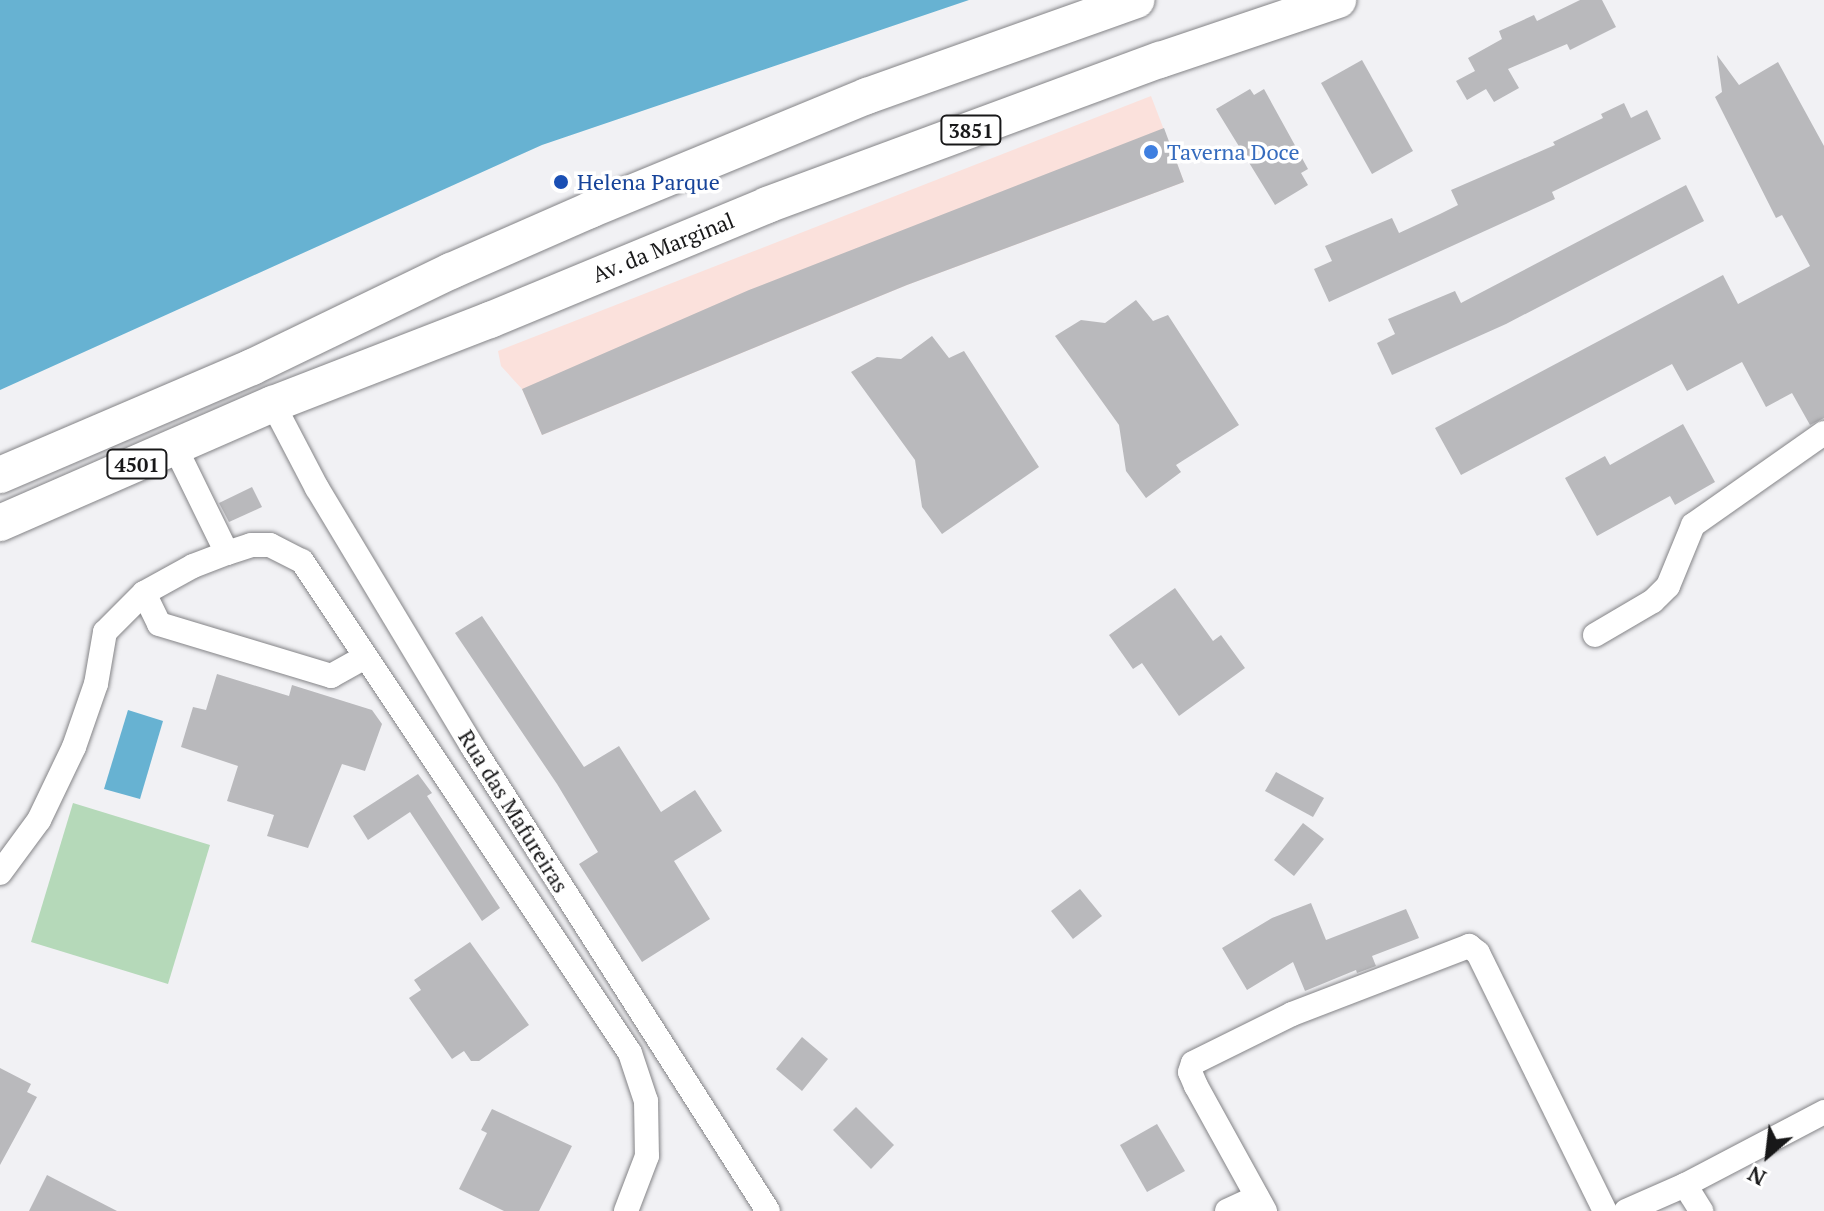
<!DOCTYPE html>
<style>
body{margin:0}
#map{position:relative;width:1824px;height:1211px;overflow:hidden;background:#f1f1f4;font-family:"PT Serif",serif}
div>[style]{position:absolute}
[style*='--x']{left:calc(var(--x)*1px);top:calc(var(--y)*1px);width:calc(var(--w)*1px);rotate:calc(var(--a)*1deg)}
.commercial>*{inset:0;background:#fbe1dc}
.green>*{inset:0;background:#b5d9b9}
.water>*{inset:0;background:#67b2d2}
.building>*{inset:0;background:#b9b9bc}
.roads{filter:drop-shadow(0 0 2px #848487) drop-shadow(0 0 2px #848487)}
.minor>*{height:24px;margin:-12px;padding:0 12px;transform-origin:12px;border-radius:12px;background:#fff}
.primary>*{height:36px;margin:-18px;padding:0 18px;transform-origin:18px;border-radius:18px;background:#fff}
.dots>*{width:22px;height:22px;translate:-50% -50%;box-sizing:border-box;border:4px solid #fff;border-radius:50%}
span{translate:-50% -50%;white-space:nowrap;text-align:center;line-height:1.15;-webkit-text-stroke:7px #fff;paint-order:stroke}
.shield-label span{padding:2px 6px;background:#fff;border:2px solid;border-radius:6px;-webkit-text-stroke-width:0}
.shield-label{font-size:20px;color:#181819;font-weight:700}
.shop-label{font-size:22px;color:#366cbe}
.left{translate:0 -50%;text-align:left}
.transit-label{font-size:22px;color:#164399}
.street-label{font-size:22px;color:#181819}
.north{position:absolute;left:1728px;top:1115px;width:80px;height:80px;-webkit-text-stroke:6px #fff;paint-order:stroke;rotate:208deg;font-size:22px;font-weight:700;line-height:32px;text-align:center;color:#181819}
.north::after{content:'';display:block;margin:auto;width:28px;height:36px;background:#181819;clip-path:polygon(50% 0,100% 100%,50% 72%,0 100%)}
</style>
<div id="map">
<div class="commercial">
<i style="clip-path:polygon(1151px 96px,1184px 182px,907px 285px,542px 435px,522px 389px,501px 366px,498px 351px)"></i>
</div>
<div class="green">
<i style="clip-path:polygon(73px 803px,210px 845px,168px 984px,31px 942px)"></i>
</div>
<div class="water">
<i style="clip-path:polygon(0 0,969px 0,542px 145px,0 390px)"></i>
<i style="clip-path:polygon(128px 710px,163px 721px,140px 799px,104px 789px)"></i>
</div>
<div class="building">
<i style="clip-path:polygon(1580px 0,1602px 0,1616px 27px,1570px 50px,1567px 44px,1508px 69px,1519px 88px,1494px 102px,1486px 89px,1467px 100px,1456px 81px,1475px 71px,1468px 58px,1502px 39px,1499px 31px,1534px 15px,1537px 21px)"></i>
<i style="clip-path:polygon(1717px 55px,1739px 85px,1778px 62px,1824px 146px,1824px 418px,1810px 425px,1792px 393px,1766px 407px,1742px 362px,1687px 391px,1672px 364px,1461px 475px,1435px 428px,1723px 275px,1738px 304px,1810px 266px,1782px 215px,1776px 218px,1715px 97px,1722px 92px)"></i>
<i style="clip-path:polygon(1362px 60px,1413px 151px,1372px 174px,1321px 83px)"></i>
<i style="clip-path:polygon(1250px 89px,1254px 95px,1264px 89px,1308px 169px,1301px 173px,1308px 185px,1275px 205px,1216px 109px)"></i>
<i style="clip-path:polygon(1624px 103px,1631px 118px,1647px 110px,1661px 139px,1552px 192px,1555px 199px,1329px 302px,1314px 269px,1332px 261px,1325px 246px,1392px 218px,1399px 233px,1440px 214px,1458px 205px,1451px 190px,1555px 145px,1553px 142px,1603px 118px,1601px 114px)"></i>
<i style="clip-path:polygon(1164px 128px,1184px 182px,907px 285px,542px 435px,522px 389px,749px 290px)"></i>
<i style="clip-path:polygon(1686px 185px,1704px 221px,1506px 324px,1392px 375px,1377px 343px,1395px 334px,1388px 319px,1455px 291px,1461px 303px)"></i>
<i style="clip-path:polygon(1136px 300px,1153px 321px,1168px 315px,1239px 425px,1176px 465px,1181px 472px,1146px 498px,1126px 471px,1119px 425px,1055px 336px,1081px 320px,1105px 323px)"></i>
<i style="clip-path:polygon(932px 336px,949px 358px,964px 351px,1039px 467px,942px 534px,922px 507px,915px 460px,851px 372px,877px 357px,901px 359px)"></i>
<i style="clip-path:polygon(1683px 424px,1715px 482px,1675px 505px,1670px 496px,1597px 536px,1565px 478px,1605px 456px,1610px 465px)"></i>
<i style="clip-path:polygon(252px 487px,262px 507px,229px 522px,219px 503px)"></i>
<i style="clip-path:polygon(1175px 588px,1213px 641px,1221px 635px,1245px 668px,1179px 716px,1142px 663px,1133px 669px,1109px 635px)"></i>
<i style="clip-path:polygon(482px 616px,584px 767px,619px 746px,661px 812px,695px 790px,722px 831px,674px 861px,710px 919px,642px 962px,579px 864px,598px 852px,557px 784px,455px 633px)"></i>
<i style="clip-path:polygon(217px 674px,289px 696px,292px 685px,372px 710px,382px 724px,365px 771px,342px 764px,308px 848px,267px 836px,274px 815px,227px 801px,238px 766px,181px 747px,193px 707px,206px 710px)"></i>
<i style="clip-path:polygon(1276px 772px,1324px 798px,1313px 817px,1265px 791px)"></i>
<i style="clip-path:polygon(418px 774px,432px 793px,427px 796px,500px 908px,482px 921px,410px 812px,368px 840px,353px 816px)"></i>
<i style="clip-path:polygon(1303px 823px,1324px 839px,1294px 876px,1274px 860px)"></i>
<i style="clip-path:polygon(1080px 889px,1102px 916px,1073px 939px,1051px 911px)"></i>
<i style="clip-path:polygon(1311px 903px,1326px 940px,1406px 909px,1419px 938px,1372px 956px,1376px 966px,1357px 973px,1356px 970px,1305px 991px,1293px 962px,1247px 990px,1222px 948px,1272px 918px)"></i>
<i style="clip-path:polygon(470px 942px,529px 1025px,479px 1061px,471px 1061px,464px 1051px,452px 1059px,409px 998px,421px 990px,414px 980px)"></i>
<i style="clip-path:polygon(802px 1037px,828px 1059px,802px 1091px,776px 1069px)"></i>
<i style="clip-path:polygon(0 1068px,31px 1084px,27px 1092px,37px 1097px,0 1165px)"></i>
<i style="clip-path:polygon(856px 1107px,894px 1145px,871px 1169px,833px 1130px)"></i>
<i style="clip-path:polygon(492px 1109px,572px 1146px,539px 1211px,504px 1211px,459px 1189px,487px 1133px,481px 1130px)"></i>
<i style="clip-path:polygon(1157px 1124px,1185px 1171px,1147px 1192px,1120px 1145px)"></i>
<i style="clip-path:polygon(47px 1175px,117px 1211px,29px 1211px)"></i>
</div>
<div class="roads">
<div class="minor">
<i style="--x:273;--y:404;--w:95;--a:62.4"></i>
<i style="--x:317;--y:488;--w:301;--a:59"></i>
<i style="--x:472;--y:746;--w:551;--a:57.52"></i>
<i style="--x:175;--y:447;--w:118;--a:63.9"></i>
<i style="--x:144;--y:593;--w:34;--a:64"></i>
<i style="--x:159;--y:624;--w:180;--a:16.8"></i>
<i style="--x:331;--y:676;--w:39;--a:-29"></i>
<i style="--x:1595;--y:635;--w:67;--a:-30.4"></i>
<i style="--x:1653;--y:601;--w:21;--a:-45"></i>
<i style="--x:1668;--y:586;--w:66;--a:-67.7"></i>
<i style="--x:1693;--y:525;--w:160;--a:-35.1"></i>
<i style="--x:0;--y:873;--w:66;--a:-53.7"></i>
<i style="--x:39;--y:820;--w:81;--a:-64.4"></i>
<i style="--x:74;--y:747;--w:67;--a:-70.8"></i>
<i style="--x:96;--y:684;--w:53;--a:-80.2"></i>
<i style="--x:105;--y:632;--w:55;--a:-45"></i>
<i style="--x:144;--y:593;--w:56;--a:-28.9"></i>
<i style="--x:193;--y:566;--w:36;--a:-21"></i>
<i style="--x:227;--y:553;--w:25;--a:-18"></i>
<i style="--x:251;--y:545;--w:19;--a:0"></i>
<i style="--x:270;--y:545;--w:36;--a:27"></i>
<i style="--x:302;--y:561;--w:591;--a:56.31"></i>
<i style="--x:630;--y:1053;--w:51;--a:71.6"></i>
<i style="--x:646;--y:1101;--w:55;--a:89"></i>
<i style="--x:647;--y:1156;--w:59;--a:110.9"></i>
<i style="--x:1685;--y:1185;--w:31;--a:58"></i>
<i style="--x:1227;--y:1211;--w:33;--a:-25"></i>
<i style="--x:1265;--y:1211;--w:143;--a:-118.9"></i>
<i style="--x:1196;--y:1086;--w:15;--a:-113"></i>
<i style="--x:1190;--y:1072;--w:9;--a:-72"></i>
<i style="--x:1193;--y:1063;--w:110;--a:-26.3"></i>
<i style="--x:1292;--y:1014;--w:190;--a:-21"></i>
<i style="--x:1469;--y:946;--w:11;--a:38"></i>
<i style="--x:1478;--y:953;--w:288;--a:63.8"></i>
<i style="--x:1626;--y:1211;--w:64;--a:-23.8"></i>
<i style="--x:1685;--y:1185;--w:157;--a:-27.7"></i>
</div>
<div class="primary">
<i style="--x:0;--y:475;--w:274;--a:-23.2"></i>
<i style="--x:252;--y:367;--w:221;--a:-25.8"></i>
<i style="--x:451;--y:271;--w:152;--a:-23.7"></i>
<i style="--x:590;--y:210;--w:300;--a:-22.4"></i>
<i style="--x:867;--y:96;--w:286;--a:-19.6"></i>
<i style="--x:0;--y:523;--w:298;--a:-23.6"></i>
<i style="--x:273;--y:404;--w:233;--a:-21.2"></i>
<i style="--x:490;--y:320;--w:300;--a:-22.5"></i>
<i style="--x:767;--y:205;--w:419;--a:-20.3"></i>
<i style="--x:1160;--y:60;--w:188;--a:-18.6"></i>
</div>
</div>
<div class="dots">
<i style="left:1151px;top:152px;background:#3f7fe0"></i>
<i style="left:561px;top:182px;background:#1a4fb4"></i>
</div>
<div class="shield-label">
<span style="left:971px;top:130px">3851</span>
<span style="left:137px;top:464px">4501</span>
</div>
<div class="shop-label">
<span class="left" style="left:1167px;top:152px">Taverna Doce</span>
</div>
<div class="transit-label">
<span class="left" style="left:577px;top:182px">Helena Parque</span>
</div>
<div class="street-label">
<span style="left:663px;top:247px;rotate:-22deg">Av. da Marginal</span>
<span style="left:514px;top:811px;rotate:58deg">Rua das Mafureiras</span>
</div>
<div class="north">N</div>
</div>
